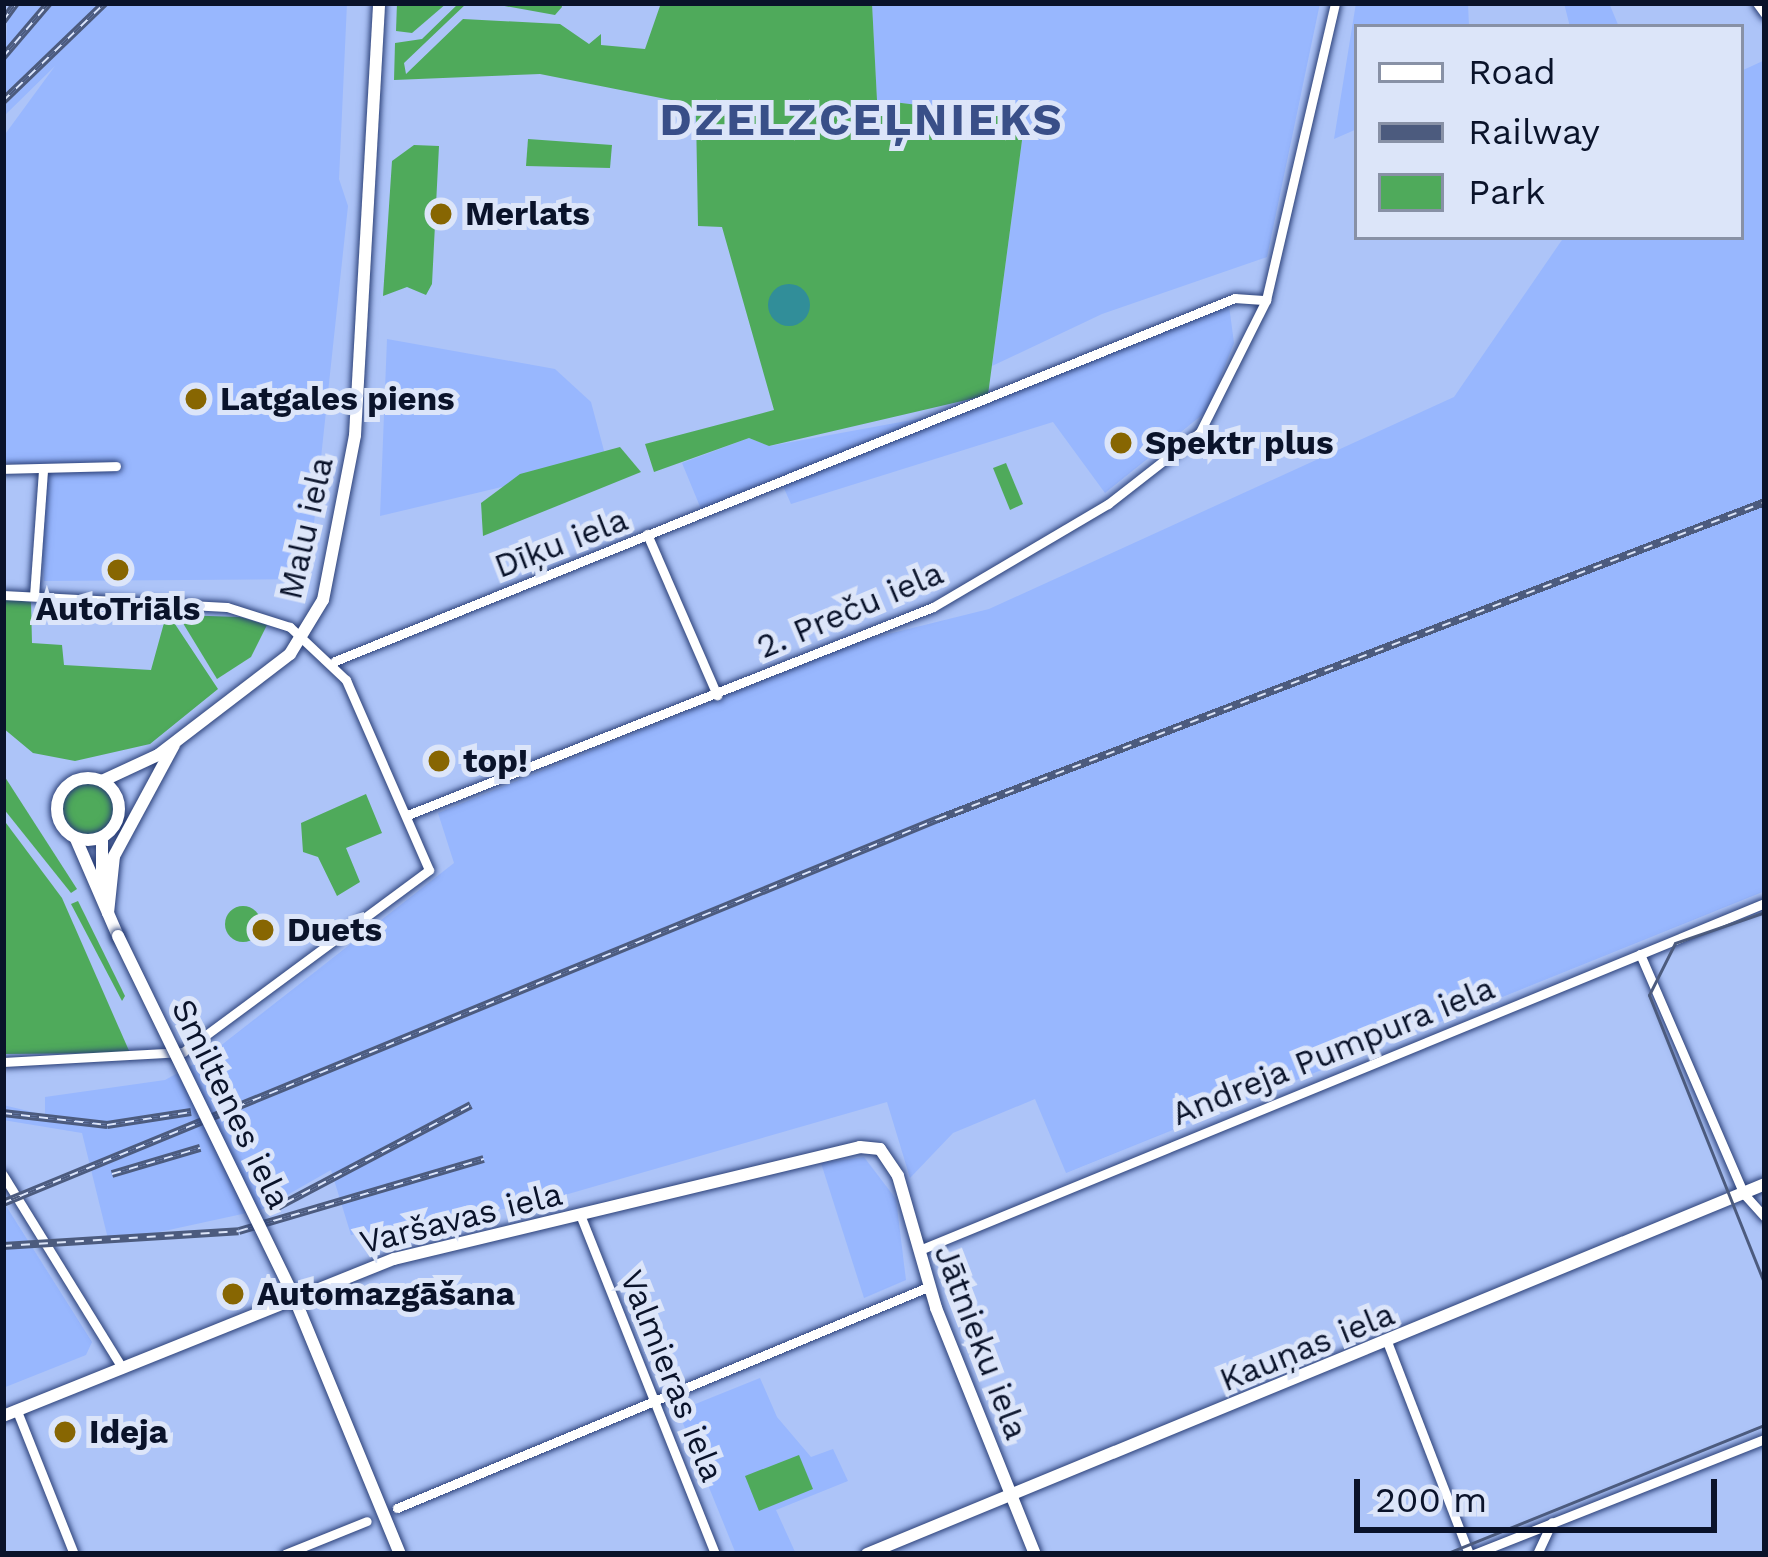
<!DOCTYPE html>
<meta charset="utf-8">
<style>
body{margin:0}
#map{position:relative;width:1768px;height:1557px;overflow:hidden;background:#adc4f8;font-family:"Work Sans",sans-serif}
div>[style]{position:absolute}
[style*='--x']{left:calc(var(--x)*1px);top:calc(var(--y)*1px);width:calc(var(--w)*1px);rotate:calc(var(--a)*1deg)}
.built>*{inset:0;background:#98b7fe}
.green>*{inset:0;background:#4faa5b}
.round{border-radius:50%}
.water>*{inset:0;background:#318e99}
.roads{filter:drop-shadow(0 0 3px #2a3f77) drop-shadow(0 0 3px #2a3f77)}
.minor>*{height:9px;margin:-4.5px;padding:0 4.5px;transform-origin:4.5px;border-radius:4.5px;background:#fff}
.tertiary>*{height:12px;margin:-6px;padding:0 6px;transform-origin:6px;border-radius:6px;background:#fff}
.tertiary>.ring{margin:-6px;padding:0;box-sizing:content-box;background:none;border:12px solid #fff;border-radius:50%}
.tram>*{height:3px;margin:-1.5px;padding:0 1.5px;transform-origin:1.5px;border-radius:1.5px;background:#4c5b7e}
.rail>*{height:8px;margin-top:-4px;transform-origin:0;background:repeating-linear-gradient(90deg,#dce5f9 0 9px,#4c5b7e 0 18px);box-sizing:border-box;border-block:3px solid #4c5b7e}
.bridges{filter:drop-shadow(0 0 3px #2a3f77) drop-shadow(0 0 3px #2a3f77)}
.tertiary-bridge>*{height:12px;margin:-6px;padding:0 6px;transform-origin:6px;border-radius:6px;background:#fff}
.dots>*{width:33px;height:33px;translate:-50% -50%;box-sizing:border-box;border:6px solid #dce5f9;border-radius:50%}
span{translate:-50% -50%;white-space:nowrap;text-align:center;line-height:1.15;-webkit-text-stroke:10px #dce5f9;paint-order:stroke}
.poi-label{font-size:33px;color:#0a132a;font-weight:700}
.left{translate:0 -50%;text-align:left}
.street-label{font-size:33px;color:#0a132a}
.district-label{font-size:45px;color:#394f88;font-weight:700;letter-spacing:3px}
.frame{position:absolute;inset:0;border:6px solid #0a132a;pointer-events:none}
.legend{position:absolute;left:1354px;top:24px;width:390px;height:216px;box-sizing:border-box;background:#dce5f9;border:3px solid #8891a6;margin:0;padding:15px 21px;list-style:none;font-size:36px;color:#0a132a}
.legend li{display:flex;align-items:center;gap:24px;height:60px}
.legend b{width:60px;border:3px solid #8891a6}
.scale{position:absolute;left:1354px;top:1479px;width:363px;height:54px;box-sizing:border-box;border:6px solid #0a132a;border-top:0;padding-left:15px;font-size:36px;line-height:42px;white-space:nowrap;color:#0a132a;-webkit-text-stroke:9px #dce5f9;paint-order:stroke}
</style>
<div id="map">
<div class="built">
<i style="clip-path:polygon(8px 3px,347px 3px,339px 179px,348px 206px,308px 579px,44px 581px,38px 466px,3px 462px,3px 137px,55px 66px,3px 117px)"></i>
<i style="clip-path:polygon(872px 3px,1320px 3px,1267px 257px,1102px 314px,992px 366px,1025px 118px,877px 100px)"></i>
<i style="clip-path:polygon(1356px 3px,1468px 3px,1469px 27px,1357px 27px,1357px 129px,1334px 139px)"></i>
<i style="clip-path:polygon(1564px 3px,1609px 3px,1619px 27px,1570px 27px)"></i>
<i style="clip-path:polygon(1765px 60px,1765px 891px,1066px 1173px,1035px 1099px,953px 1133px,910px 1178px,887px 1102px,537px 1203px,351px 1235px,331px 1170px,261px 1210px,109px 1243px,82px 1133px,3px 1120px,3px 1105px,45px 1115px,45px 1097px,165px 1080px,205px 1058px,454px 863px,438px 813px,860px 641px,989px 609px,1454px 397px,1564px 237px,1741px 237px,1741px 71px)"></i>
<i style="clip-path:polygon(1228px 298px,1234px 343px,1207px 411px,1105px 493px,1053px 422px,791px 504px,779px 477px,701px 509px,682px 463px,749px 438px,770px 446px,939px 415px)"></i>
<i style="clip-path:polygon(387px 339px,555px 369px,591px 402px,607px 462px,380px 516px)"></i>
<i style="clip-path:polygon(864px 1157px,896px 1199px,906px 1280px,864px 1298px,821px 1163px)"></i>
<i style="clip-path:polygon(3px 1201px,92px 1342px,86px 1355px,3px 1388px)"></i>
<i style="clip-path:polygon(760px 1378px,777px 1417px,811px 1457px,833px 1449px,848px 1481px,776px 1510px,796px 1554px,736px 1554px,678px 1411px)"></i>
</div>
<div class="green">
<i style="clip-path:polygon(397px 3px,447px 3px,412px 33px,396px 31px)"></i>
<i style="clip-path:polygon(459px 3px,467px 3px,404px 63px,406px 74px,463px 19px,560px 24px,589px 44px,601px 34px,601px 45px,645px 49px,661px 3px,872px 3px,877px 100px,1025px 118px,988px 395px,769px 446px,749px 438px,654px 472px,645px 444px,774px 410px,722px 227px,698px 226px,696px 115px,681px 102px,540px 74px,394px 80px,395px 43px,422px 39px)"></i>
<i style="clip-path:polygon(488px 3px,561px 3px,562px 7px,555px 15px)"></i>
<i style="clip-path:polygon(528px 139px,612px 145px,610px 168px,526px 166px)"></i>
<i style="clip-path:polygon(414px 145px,439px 146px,432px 284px,426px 295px,407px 287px,383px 296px,392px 161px)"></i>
<i style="clip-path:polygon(620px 447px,641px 472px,483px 536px,481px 503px,520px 474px)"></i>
<i style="clip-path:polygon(1006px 463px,1023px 504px,1010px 510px,993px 468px)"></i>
<i style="clip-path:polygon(3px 599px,31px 602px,32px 643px,62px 645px,64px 665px,151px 670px,167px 612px,218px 689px,150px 744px,75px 761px,33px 753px,3px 728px)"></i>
<i style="clip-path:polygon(178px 615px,240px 617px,267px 625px,251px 657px,217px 679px)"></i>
<i style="clip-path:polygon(3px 774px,77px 889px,71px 893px,3px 808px)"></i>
<i class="round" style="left:62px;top:783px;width:52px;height:52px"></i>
<i style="clip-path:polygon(366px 794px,382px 833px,346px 848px,360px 882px,337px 896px,318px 857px,303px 852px,301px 823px)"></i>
<i style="clip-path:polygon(3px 819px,62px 898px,130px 1053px,3px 1054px)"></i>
<i style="clip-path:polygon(78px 901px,125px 996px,122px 1001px,71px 904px)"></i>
<i class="round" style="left:225px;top:906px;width:36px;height:36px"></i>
<i style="clip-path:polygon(799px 1455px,813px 1489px,759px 1511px,745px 1476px)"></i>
</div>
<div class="water">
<i class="round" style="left:768px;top:284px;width:42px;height:42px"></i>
</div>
<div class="roads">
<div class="minor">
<i style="--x:1757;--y:3;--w:14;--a:54"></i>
<i style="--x:3;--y:469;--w:113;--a:-1.5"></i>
<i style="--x:647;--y:534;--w:176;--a:66.5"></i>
<i style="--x:3;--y:595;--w:224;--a:3.1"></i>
<i style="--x:227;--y:607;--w:66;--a:17.6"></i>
<i style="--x:290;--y:627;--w:77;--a:43.4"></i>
<i style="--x:346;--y:680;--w:207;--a:66.4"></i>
<i style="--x:429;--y:870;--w:306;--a:143.5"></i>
<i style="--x:183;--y:1052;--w:180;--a:176.8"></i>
<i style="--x:34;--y:596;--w:126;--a:-85.9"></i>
<i style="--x:335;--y:661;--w:970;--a:-21.97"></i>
<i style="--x:1235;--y:298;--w:31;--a:4"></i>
<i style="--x:410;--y:814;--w:562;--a:-21.59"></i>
<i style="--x:933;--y:607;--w:203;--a:-30.5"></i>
<i style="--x:1108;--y:504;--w:117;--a:-38"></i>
<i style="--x:1200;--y:432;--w:148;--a:-63.4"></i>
<i style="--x:1266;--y:300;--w:305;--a:-76.9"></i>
<i style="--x:1640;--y:954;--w:262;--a:66.6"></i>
<i style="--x:1744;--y:1194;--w:31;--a:48"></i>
<i style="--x:3;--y:1175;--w:227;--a:58.3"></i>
<i style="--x:581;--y:1217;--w:363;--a:68.3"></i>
<i style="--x:922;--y:1249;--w:911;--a:-22.32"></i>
<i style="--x:1388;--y:1344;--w:225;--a:68.9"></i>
<i style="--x:17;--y:1411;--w:154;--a:68.3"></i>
<i style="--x:397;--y:1508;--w:575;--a:-22.6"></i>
<i style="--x:285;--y:1554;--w:88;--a:-21.9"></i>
<i style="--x:1474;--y:1554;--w:313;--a:-21.6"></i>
<i style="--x:1537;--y:1554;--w:35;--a:-65"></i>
</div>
<div class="tertiary">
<i class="ring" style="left:57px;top:778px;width:50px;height:50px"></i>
<i style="--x:102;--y:781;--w:62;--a:-24.9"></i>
<i style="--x:158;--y:755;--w:166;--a:-37.4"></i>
<i style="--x:290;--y:654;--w:63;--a:-58.6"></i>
<i style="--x:323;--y:600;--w:168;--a:-79"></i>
<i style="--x:355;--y:435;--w:433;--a:-86.8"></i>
<i style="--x:102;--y:838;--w:57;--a:90"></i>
<i style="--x:76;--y:839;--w:106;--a:66.6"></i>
<i style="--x:108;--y:913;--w:57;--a:-84"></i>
<i style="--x:114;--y:856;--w:126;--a:-61.6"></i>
<i style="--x:294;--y:1297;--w:278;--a:67.6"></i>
<i style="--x:3;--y:1416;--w:421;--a:-21.9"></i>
<i style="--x:394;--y:1259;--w:479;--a:-13.5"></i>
<i style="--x:860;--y:1147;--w:20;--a:6"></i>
<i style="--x:880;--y:1149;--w:32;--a:56"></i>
<i style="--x:898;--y:1176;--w:137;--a:73.9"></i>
<i style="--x:936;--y:1308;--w:265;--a:68.1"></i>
<i style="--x:867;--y:1554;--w:971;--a:-22.39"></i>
</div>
</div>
<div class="tram">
<i style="--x:1765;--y:912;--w:95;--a:161"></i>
<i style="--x:1675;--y:943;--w:58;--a:116.6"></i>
<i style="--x:1649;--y:995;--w:312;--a:68.2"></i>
<i style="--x:1445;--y:1554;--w:345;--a:-22"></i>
</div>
<div class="rail">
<i style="--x:3;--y:21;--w:22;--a:-54"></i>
<i style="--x:3;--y:57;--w:71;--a:-49.6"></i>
<i style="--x:3;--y:101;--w:141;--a:-43.9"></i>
<i style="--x:3;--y:1113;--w:105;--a:6.6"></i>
<i style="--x:107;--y:1125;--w:85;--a:-8.8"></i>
<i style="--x:112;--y:1174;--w:92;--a:-16.5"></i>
<i style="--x:3;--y:1203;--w:1011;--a:-22.33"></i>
<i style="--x:938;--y:819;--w:886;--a:-20.97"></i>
<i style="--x:270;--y:1211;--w:227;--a:-27.8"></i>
<i style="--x:3;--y:1246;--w:236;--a:-3.6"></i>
<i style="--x:239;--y:1231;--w:255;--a:-16.4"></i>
</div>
<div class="bridges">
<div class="tertiary-bridge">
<i style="--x:118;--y:936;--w:402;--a:64"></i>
</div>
</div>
<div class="dots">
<i style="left:441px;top:214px;background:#876602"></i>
<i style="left:196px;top:399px;background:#876602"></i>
<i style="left:1121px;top:443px;background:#876602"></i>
<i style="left:118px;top:570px;background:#876602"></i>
<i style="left:439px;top:761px;background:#876602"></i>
<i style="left:263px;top:930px;background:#876602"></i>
<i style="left:233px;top:1294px;background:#876602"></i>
<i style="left:65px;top:1432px;background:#876602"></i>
</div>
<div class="poi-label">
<span class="left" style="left:465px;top:214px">Merlats</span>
<span class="left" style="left:220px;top:399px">Latgales piens</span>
<span class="left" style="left:1145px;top:443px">Spektr plus</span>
<span style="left:118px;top:609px">AutoTriāls</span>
<span class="left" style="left:463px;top:761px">top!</span>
<span class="left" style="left:287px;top:930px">Duets</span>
<span class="left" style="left:257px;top:1294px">Automazgāšana</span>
<span class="left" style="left:89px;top:1432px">Ideja</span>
</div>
<div class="street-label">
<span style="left:306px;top:528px;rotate:-77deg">Malu iela</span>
<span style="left:561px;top:543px;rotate:-21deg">Dīķu iela</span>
<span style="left:850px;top:610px;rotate:-23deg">2. Preču iela</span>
<span style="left:1333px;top:1051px;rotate:-22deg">Andreja Pumpura iela</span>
<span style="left:231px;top:1104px;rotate:64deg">Smiltenes iela</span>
<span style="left:461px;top:1218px;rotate:-14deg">Varšavas iela</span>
<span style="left:981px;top:1342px;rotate:69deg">Jātnieku iela</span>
<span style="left:1307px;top:1347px;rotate:-22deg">Kauņas iela</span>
<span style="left:672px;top:1376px;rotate:68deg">Valmieras iela</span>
</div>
<div class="district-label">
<span style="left:862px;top:120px">DZELZCEĻNIEKS</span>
</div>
<div class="frame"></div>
<ul class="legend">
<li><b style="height:15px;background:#fff"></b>Road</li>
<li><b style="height:15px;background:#4c5b7e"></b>Railway</li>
<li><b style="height:33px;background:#4faa5b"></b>Park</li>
</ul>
<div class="scale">200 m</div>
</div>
